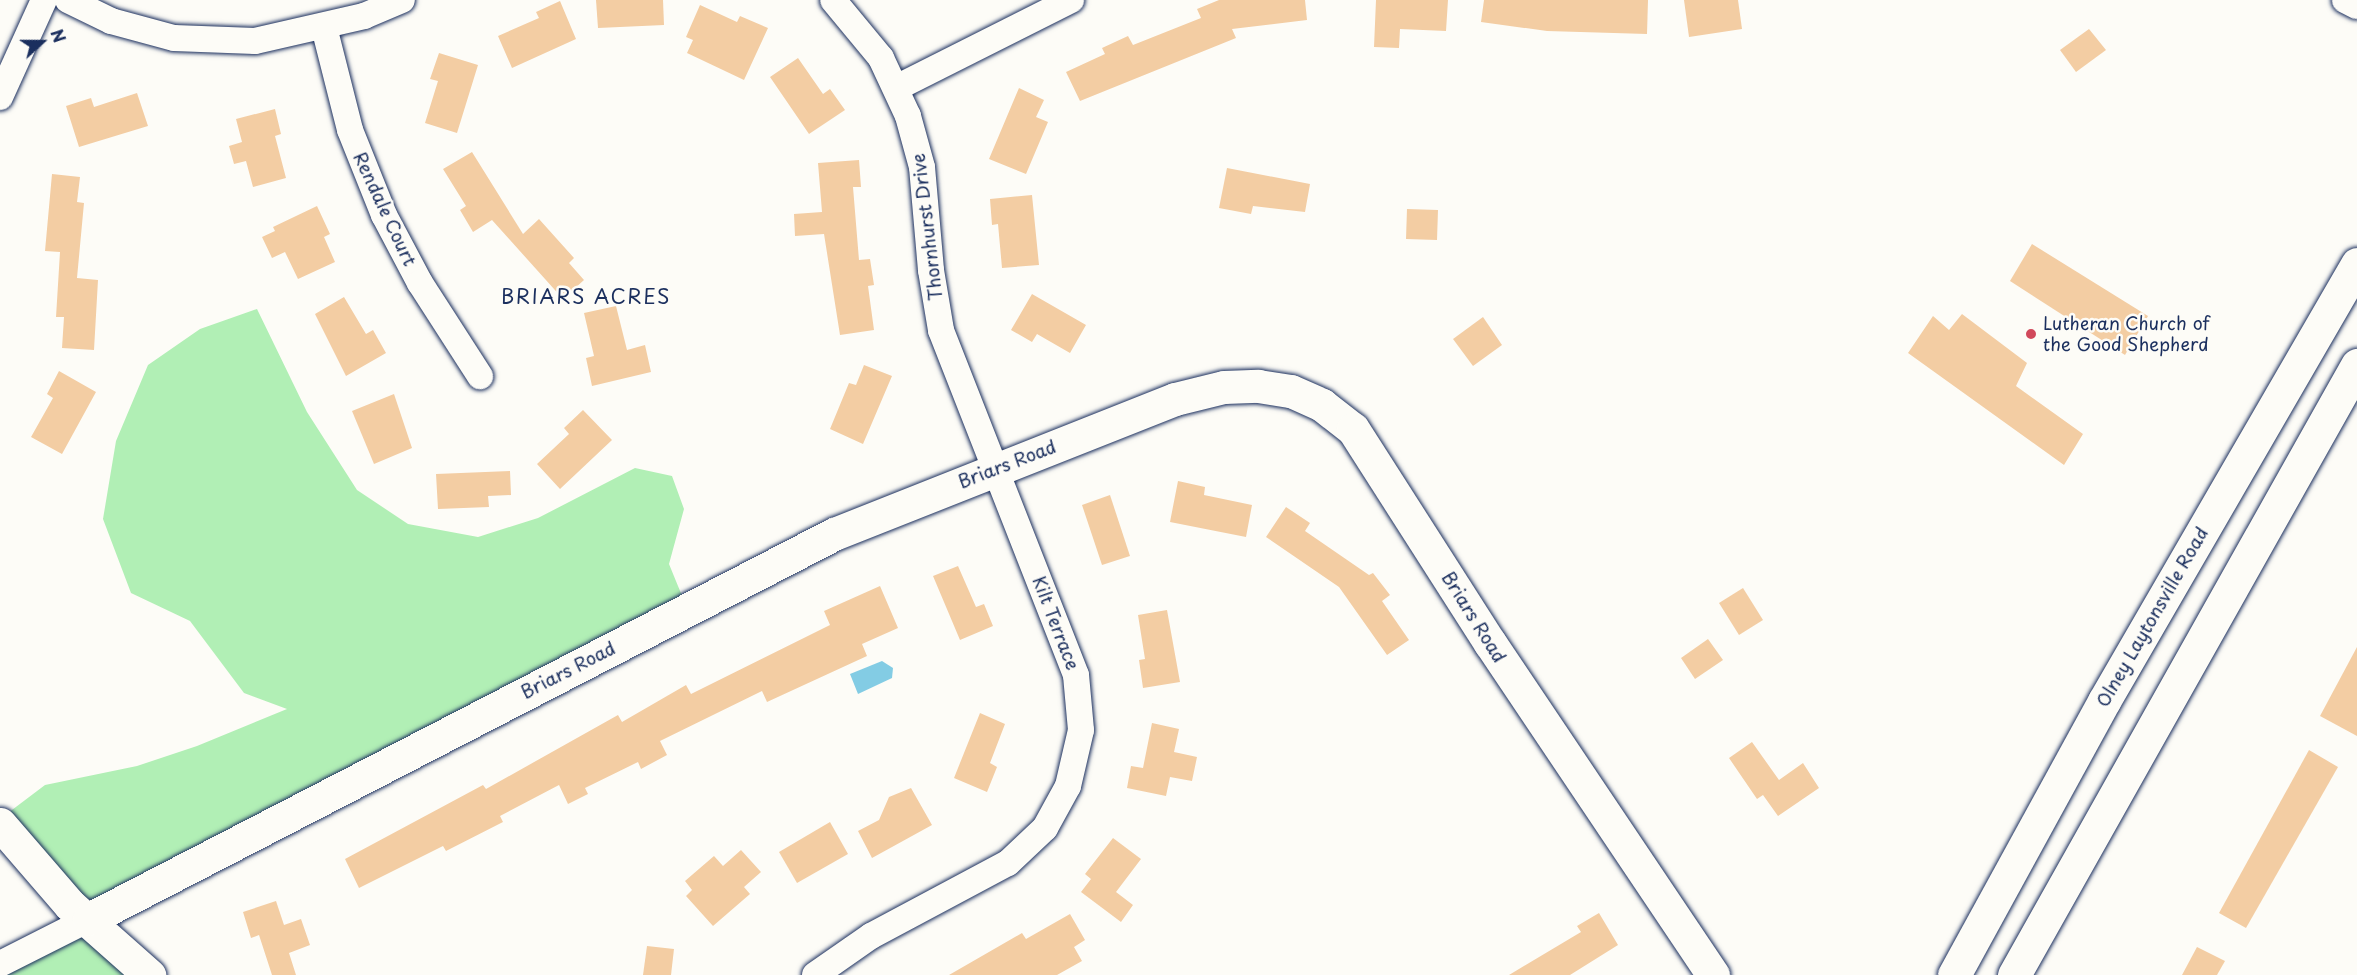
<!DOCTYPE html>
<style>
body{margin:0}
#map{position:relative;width:2357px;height:975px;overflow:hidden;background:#fdfcf7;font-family:"Playpen Sans",sans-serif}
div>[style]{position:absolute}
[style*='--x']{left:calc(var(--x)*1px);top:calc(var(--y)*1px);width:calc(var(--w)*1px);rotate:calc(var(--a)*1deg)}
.green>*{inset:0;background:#b1efb5}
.water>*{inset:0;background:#83cce4}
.building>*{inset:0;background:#f3cda3}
.roads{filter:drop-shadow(0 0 2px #1b2f5e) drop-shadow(0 0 2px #1b2f5e)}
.street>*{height:26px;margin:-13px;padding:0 13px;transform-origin:13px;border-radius:13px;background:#fdfcf7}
.secondary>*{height:33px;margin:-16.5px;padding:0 16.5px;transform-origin:16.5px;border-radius:16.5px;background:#fdfcf7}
.dots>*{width:16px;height:16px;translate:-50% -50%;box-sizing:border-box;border:3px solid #fdfcf7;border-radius:50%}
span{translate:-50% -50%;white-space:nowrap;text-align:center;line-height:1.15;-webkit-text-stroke:5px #fdfcf7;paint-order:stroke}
.street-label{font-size:18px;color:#1b2f5e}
.poi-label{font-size:18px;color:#1b2f5e}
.left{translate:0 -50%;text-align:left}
.neighbourhood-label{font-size:20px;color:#1b2f5e;letter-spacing:1.5px}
.north{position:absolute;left:12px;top:12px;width:60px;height:60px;-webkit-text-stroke:4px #fdfcf7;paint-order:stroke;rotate:69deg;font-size:16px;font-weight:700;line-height:24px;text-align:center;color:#1b2f5e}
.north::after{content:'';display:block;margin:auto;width:21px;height:27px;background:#1b2f5e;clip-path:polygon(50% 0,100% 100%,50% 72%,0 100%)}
</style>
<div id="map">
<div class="green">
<i style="clip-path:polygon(257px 309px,307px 412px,357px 490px,408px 524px,478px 537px,538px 518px,635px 468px,672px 476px,684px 509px,669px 564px,687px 608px,90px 919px,150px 975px,0 975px,89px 919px,0 819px,45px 785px,137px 766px,197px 746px,287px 709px,244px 693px,190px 621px,131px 593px,103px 519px,116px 441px,148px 365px,200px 329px)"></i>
</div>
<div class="water">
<i style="clip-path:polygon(882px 661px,893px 668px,892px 678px,858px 694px,850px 674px)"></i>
</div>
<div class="building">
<i style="clip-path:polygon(596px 0,663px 0,664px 25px,598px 28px)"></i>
<i style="clip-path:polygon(1219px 0,1305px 0,1307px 20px,1232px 29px,1236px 38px,1080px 101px,1066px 72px,1105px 54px,1102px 48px,1128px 36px,1133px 45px,1201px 18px,1197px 9px)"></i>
<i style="clip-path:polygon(1376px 0,1448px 0,1446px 31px,1400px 29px,1399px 48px,1374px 47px)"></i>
<i style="clip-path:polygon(1484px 0,1648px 0,1647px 34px,1547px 31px,1481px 22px)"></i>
<i style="clip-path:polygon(1684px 0,1738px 0,1742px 29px,1689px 37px)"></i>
<i style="clip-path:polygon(560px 1px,576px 39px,512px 68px,498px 36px,539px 18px,536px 12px)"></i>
<i style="clip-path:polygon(700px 5px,737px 22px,740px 16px,768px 28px,744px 80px,687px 53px,693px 40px,686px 37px)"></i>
<i style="clip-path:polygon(2089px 29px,2106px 50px,2076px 72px,2060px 50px)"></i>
<i style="clip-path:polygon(439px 53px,478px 65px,457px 133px,425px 123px,438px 81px,430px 79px)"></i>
<i style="clip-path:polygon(798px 58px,823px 94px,830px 89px,845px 110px,809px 134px,770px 77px)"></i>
<i style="clip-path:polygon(1019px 88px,1044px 100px,1036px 117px,1048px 122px,1026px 174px,989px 159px)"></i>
<i style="clip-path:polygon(137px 93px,148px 126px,79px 147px,66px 106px,91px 98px,94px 107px)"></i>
<i style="clip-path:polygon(275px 109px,281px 134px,275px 136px,286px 178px,253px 187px,246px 161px,234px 164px,229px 146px,242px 142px,236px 119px)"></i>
<i style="clip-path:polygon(472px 152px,523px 234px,539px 219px,574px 258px,569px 263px,584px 280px,563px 299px,492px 220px,473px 232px,460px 210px,466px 206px,443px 169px)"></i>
<i style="clip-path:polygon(859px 160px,861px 187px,853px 187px,859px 260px,870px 259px,874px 285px,868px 286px,874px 330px,840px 335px,824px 234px,795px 236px,794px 214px,822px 212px,818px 163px)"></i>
<i style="clip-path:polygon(1227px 168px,1310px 184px,1305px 212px,1253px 206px,1251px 214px,1219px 208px)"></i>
<i style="clip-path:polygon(52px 174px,80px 177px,77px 202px,84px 203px,77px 278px,98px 280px,94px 350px,62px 348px,64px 317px,56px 317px,60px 252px,45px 251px)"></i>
<i style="clip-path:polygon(1032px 195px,1039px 265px,1002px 268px,998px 224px,992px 225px,990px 199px)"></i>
<i style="clip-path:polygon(317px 206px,330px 234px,324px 237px,335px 262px,298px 279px,285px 252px,272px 258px,262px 237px,275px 231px,273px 227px)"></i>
<i style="clip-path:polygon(1407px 209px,1438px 210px,1437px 240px,1406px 239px)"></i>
<i style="clip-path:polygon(2032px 244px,2148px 316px,2125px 355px,2010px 281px)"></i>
<i style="clip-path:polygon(1032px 294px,1086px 325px,1070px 353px,1037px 334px,1032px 342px,1011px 330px)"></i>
<i style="clip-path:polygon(344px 297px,366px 334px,373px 330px,386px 353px,346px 376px,315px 314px)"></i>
<i style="clip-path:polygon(616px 306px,627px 350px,645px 345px,651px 372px,592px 386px,586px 358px,594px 356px,584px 313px)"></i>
<i style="clip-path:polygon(1962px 314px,2027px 363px,2016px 386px,2083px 434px,2064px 465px,1908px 353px,1933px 316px,1949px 330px)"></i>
<i style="clip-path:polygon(1483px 317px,1502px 345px,1473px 366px,1453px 339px)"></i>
<i style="clip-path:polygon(864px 365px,892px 376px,863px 444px,830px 429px,849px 383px,856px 385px)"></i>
<i style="clip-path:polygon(59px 371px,96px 392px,62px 454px,31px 437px,53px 398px,47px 394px)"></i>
<i style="clip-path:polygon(394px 394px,412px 448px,374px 464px,352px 411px)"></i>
<i style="clip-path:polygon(583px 410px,612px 440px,560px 489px,537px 464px,569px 434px,564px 428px)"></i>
<i style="clip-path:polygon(510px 471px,511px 495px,488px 496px,489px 507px,438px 509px,436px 474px)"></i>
<i style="clip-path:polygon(1178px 481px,1205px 487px,1204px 495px,1252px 505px,1246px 537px,1170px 522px)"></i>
<i style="clip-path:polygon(1110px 495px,1130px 556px,1102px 565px,1082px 505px)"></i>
<i style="clip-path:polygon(1286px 507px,1310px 523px,1305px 531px,1369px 575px,1373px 573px,1390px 595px,1382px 601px,1409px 640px,1387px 655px,1339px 587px,1266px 537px)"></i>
<i style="clip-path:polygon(958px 566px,976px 607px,984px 604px,993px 626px,960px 640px,933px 576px)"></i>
<i style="clip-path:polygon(880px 586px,898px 628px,862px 644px,867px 656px,767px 702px,762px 691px,660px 741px,667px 755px,641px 769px,638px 762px,585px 788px,588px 794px,568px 804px,559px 785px,500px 816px,503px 822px,446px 851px,443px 846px,359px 888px,345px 859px,483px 785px,486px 789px,618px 715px,622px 722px,686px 685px,691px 694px,830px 625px,824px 611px)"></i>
<i style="clip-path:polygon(1743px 588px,1763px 620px,1739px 635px,1719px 603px)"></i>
<i style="clip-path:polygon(1167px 610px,1180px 682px,1143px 688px,1139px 660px,1145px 659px,1138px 615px)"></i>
<i style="clip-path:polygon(1708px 639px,1723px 660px,1695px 679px,1681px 658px)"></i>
<i style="clip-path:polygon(2357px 647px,2357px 736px,2320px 716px)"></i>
<i style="clip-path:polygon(980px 713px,1005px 724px,990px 763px,997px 767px,987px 792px,954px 778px)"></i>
<i style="clip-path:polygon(1152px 723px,1179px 729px,1174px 752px,1197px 757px,1192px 781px,1170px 777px,1166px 796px,1127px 788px,1131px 766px,1143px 768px)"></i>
<i style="clip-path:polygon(1752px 742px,1779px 780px,1803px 763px,1819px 788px,1778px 816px,1763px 795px,1757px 799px,1729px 758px)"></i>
<i style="clip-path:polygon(2309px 750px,2338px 767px,2246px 928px,2219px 913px)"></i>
<i style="clip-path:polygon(911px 788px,932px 825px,872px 858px,858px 831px,879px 820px,889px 797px)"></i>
<i style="clip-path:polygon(830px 822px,848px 854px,797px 883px,779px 852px)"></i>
<i style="clip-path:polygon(1113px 838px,1141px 859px,1116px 892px,1133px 905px,1121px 922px,1081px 892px,1091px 879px,1085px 874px)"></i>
<i style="clip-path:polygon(741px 850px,761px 872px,744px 887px,750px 894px,713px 926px,686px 896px,692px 890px,685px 881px,714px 856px,723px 866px)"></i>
<i style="clip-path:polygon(276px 901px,284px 925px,301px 919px,310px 945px,289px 953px,296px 975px,272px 975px,259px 935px,251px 938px,243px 912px)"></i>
<i style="clip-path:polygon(1599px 913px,1618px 945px,1570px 975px,1509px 975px,1581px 932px,1577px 926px)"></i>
<i style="clip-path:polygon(1070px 914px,1085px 940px,1074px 947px,1082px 961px,1057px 975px,949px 975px,1022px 933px,1026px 939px)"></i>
<i style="clip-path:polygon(647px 946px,674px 949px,671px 975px,643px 975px)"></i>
<i style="clip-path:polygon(2197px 947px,2225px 961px,2217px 975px,2182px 975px)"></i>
</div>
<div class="roads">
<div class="street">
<i style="--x:68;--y:0;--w:48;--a:26"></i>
<i style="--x:111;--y:21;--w:65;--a:15.1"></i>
<i style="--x:174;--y:38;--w:81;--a:2.1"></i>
<i style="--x:255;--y:41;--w:112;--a:-12.9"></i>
<i style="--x:364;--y:16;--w:41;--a:-22.8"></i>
<i style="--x:2345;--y:0;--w:13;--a:27"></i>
<i style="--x:324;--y:27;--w:106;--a:75.8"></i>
<i style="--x:350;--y:130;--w:92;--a:68.2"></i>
<i style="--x:384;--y:215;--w:77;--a:62.1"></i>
<i style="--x:420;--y:283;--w:111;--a:57.2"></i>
<i style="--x:896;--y:88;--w:196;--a:-26.7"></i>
<i style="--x:0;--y:97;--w:107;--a:-65.6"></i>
<i style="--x:0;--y:964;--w:100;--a:-26.8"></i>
<i style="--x:815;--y:975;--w:68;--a:-34.9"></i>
<i style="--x:871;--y:936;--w:155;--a:-28.1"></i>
<i style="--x:1008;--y:863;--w:51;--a:-43.4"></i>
<i style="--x:1045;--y:828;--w:48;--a:-61.3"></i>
<i style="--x:1068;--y:786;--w:57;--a:-76.9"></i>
<i style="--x:1081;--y:730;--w:55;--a:-95.2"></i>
<i style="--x:1076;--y:675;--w:370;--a:-111.4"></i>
<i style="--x:941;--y:330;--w:61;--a:-99.5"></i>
<i style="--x:931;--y:270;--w:103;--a:-95"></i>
<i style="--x:922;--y:167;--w:53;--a:-105.4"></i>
<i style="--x:908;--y:116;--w:64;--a:-115"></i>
<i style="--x:881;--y:58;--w:75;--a:-129.6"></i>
</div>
<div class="secondary">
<i style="--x:0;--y:824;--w:107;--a:49.2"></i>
<i style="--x:70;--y:905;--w:106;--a:41.5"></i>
<i style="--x:89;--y:919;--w:839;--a:-27.33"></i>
<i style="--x:834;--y:534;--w:367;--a:-21.6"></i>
<i style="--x:1175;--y:399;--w:50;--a:-13.8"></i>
<i style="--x:1224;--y:387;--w:34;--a:-2"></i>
<i style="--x:1258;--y:386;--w:33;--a:9"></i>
<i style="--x:1291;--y:391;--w:34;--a:24"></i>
<i style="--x:1322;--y:405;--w:39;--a:38"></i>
<i style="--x:1353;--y:429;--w:254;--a:57.4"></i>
<i style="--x:1490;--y:643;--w:400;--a:56.1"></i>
<i style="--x:1954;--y:975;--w:312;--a:-61.3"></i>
<i style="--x:2104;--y:701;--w:505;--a:-59.93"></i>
<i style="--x:2014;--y:975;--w:700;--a:-60.65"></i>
</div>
</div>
<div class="dots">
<i style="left:2031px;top:334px;background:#d1495b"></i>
</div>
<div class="street-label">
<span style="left:385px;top:209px;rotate:65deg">Rendale Court</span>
<span style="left:927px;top:227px;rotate:-97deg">Thornhurst Drive</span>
<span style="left:1007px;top:464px;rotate:-21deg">Briars Road</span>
<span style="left:1474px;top:617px;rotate:58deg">Briars Road</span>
<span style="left:2152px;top:617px;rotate:-60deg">Olney Laytonsville Road</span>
<span style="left:1056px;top:623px;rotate:69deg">Kilt Terrace</span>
<span style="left:568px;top:670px;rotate:-27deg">Briars Road</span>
</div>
<div class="poi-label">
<span class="left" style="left:2043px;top:334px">Lutheran Church of<br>the Good Shepherd</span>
</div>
<div class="neighbourhood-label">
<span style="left:586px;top:296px">BRIARS ACRES</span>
</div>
<div class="north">N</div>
</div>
